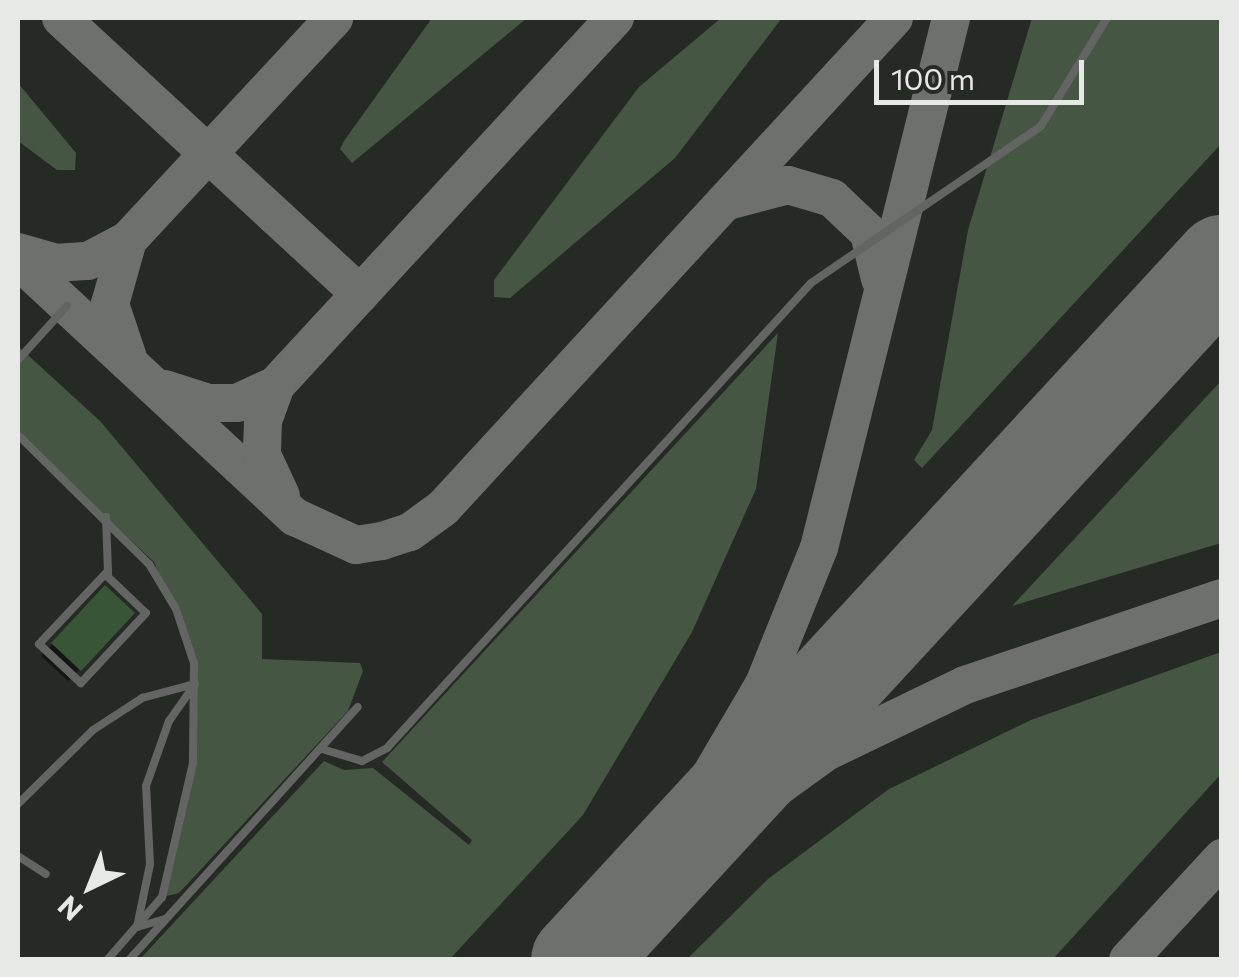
<!DOCTYPE html>
<style>
body{margin:0}
#map{position:relative;width:1239px;height:977px;overflow:hidden;background:#262a25;font-family:Commissioner,sans-serif}
div>[style]{position:absolute}
[style*='--x']{left:calc(var(--x)*1px);top:calc(var(--y)*1px);width:calc(var(--w)*1px);rotate:calc(var(--a)*1deg)}
.green>*{inset:0;background:#455642}
.shadow>*{inset:0;background:#0007}
.taxiway>*{height:38px;margin:-19px;padding:0 19px;transform-origin:19px;border-radius:19px;background:#6e706c}
.runway>*{height:95px;margin:-47.5px;padding:0 47.5px;transform-origin:47.5px;border-radius:47.5px;background:#6e706c}
.building>*{inset:0;background:#385635}
.lane>*{height:8px;margin:-4px;padding:0 4px;transform-origin:4px;border-radius:4px;background:#636563}
span{translate:-50% -50%;white-space:nowrap;text-align:center;line-height:1.15;-webkit-text-stroke:8px #262a25;paint-order:stroke}
.frame{position:absolute;inset:0;border:20px solid #e7e9e6;pointer-events:none}
.north{position:absolute;left:40px;top:837px;width:100px;height:100px;-webkit-text-stroke:8px #262a25;paint-order:stroke;rotate:223deg;font-size:28px;font-weight:700;line-height:40px;text-align:center;color:#e7e9e6}
.north::after{content:'';display:block;margin:auto;width:35px;height:45px;background:#e7e9e6;clip-path:polygon(50% 0,100% 100%,50% 72%,0 100%)}
.scale{position:absolute;left:874px;top:60px;width:210px;height:45px;box-sizing:border-box;border:5px solid #e7e9e6;border-top:0;padding-left:12px;font-size:30px;line-height:35px;white-space:nowrap;color:#e7e9e6;-webkit-text-stroke:8px #262a25;paint-order:stroke}
</style>
<div id="map">
<div class="green">
<i style="clip-path:polygon(432px 18px,527px 18px,352px 163px,340px 149px,344px 141px)"></i>
<i style="clip-path:polygon(721px 18px,782px 18px,675px 158px,510px 298px,494px 297px,494px 280px,639px 87px)"></i>
<i style="clip-path:polygon(1032px 18px,1221px 18px,1221px 144px,922px 468px,914px 460px,932px 430px,968px 230px)"></i>
<i style="clip-path:polygon(18px 83px,76px 153px,75px 170px,57px 170px,18px 141px)"></i>
<i style="clip-path:polygon(778px 333px,756px 489px,692px 632px,583px 815px,450px 959px,140px 959px,324px 761px,344px 770px,373px 768px,469px 845px,472px 840px,382px 762px)"></i>
<i style="clip-path:polygon(18px 346px,100px 421px,262px 614px,262px 659px,360px 663px,363px 671px,348px 711px,179px 893px,162px 897px,193px 763px,194px 663px,154px 562px,18px 435px)"></i>
<i style="clip-path:polygon(1221px 381px,1221px 543px,1012px 606px)"></i>
<i style="clip-path:polygon(1221px 652px,1221px 774px,1053px 959px,687px 959px,768px 879px,889px 789px,1031px 720px)"></i>
</div>
<div class="shadow">
<i style="clip-path:polygon(105px 588px,80px 669px,68px 681px,41px 656px)"></i>
</div>
<div class="taxiway">
<i style="--x:61;--y:18;--w:407;--a:42.7"></i>
<i style="--x:731;--y:200;--w:59;--a:-14.7"></i>
<i style="--x:788;--y:185;--w:46;--a:16.5"></i>
<i style="--x:832;--y:198;--w:51;--a:43.4"></i>
<i style="--x:869;--y:233;--w:47;--a:76.6"></i>
<i style="--x:18;--y:252;--w:40;--a:16"></i>
<i style="--x:56;--y:263;--w:32;--a:-4"></i>
<i style="--x:88;--y:261;--w:45;--a:-27.7"></i>
<i style="--x:18;--y:260;--w:378;--a:42.9"></i>
<i style="--x:295;--y:517;--w:67;--a:24.7"></i>
<i style="--x:356;--y:545;--w:26;--a:-9"></i>
<i style="--x:382;--y:541;--w:29;--a:-18"></i>
<i style="--x:410;--y:532;--w:41;--a:-36"></i>
<i style="--x:443;--y:508;--w:666;--a:-47.37"></i>
<i style="--x:128;--y:358;--w:57;--a:-108.4"></i>
<i style="--x:110;--y:304;--w:66;--a:-74.3"></i>
<i style="--x:128;--y:240;--w:303;--a:-47.1"></i>
<i style="--x:276;--y:385;--w:38;--a:110"></i>
<i style="--x:263;--y:421;--w:34;--a:92"></i>
<i style="--x:262;--y:455;--w:45;--a:65.1"></i>
<i style="--x:165;--y:389;--w:46;--a:17.7"></i>
<i style="--x:209;--y:403;--w:28;--a:0"></i>
<i style="--x:237;--y:403;--w:43;--a:-24.8"></i>
<i style="--x:276;--y:385;--w:500;--a:-47.3"></i>
<i style="--x:653;--y:891;--w:81;--a:-44"></i>
<i style="--x:711;--y:835;--w:142;--a:-35.8"></i>
<i style="--x:826;--y:752;--w:154;--a:-25.7"></i>
<i style="--x:965;--y:685;--w:271;--a:-18.7"></i>
<i style="--x:575;--y:960;--w:187;--a:-52.4"></i>
<i style="--x:689;--y:812;--w:148;--a:-59.6"></i>
<i style="--x:764;--y:684;--w:147;--a:-68"></i>
<i style="--x:819;--y:548;--w:546;--a:-76.01"></i>
<i style="--x:1128;--y:960;--w:139;--a:-47.3"></i>
</div>
<div class="runway">
<i style="--x:578;--y:960;--w:950;--a:-47.3"></i>
</div>
<div class="building">
<i style="clip-path:polygon(105px 585px,135px 613px,81px 671px,51px 643px)"></i>
</div>
<div class="lane">
<i style="--x:18;--y:360;--w:73;--a:-47.8"></i>
<i style="--x:18;--y:435;--w:184;--a:44.6"></i>
<i style="--x:149;--y:564;--w:52;--a:59"></i>
<i style="--x:176;--y:609;--w:57;--a:71.6"></i>
<i style="--x:194;--y:663;--w:100;--a:90.6"></i>
<i style="--x:193;--y:763;--w:138;--a:103"></i>
<i style="--x:162;--y:897;--w:84;--a:131.1"></i>
<i style="--x:106;--y:517;--w:54;--a:87.9"></i>
<i style="--x:108;--y:571;--w:6;--a:90"></i>
<i style="--x:108;--y:577;--w:52;--a:43.5"></i>
<i style="--x:146;--y:613;--w:96;--a:132.9"></i>
<i style="--x:81;--y:683;--w:57;--a:-137.1"></i>
<i style="--x:39;--y:644;--w:100;--a:-46.6"></i>
<i style="--x:322;--y:749;--w:42;--a:16.7"></i>
<i style="--x:362;--y:761;--w:28;--a:-27"></i>
<i style="--x:387;--y:748;--w:629;--a:-47.64"></i>
<i style="--x:811;--y:283;--w:278;--a:-34.3"></i>
<i style="--x:1041;--y:126;--w:127;--a:-58.6"></i>
<i style="--x:18;--y:804;--w:105;--a:-44.6"></i>
<i style="--x:93;--y:730;--w:59;--a:-33.1"></i>
<i style="--x:142;--y:698;--w:55;--a:-14.8"></i>
<i style="--x:18;--y:856;--w:33;--a:33"></i>
<i style="--x:165;--y:919;--w:29;--a:164"></i>
<i style="--x:137;--y:927;--w:64;--a:-78.3"></i>
<i style="--x:150;--y:864;--w:78;--a:-92.9"></i>
<i style="--x:146;--y:786;--w:69;--a:-70.5"></i>
<i style="--x:169;--y:721;--w:45;--a:-54.9"></i>
<i style="--x:129;--y:960;--w:341;--a:-47.9"></i>
</div>
<div class="frame"></div>
<div class="north">N</div>
<div class="scale">100 m</div>
</div>
